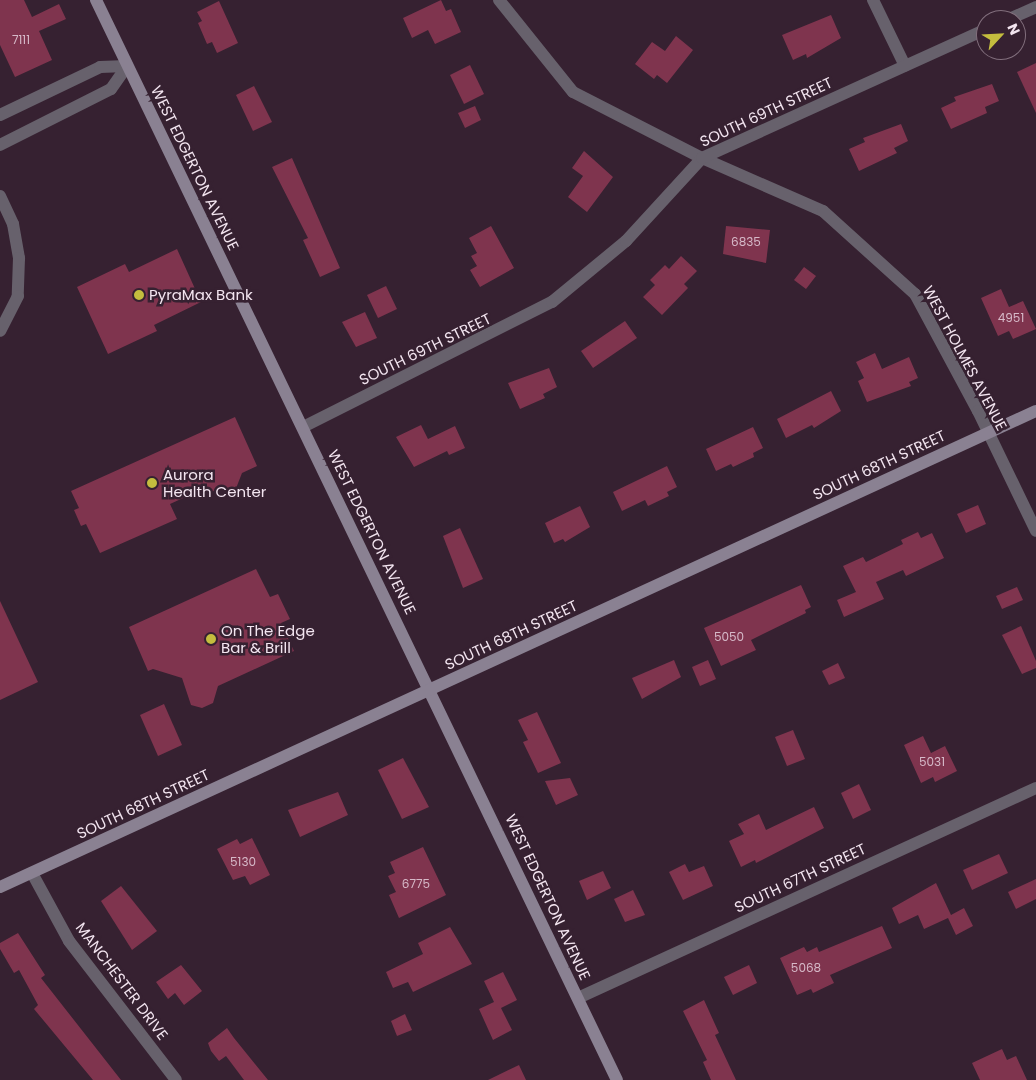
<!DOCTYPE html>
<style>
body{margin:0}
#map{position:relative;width:1036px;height:1080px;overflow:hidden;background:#362131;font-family:Poppins,sans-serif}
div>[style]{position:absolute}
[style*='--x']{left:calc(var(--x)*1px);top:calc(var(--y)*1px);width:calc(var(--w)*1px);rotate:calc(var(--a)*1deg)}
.building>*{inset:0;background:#7f344e}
.street>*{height:12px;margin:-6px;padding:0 6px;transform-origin:6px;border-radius:6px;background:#67616c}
.secondary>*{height:12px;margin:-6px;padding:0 6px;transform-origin:6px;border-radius:6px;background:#8a8192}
.dots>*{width:14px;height:14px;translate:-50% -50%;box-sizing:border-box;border:2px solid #362131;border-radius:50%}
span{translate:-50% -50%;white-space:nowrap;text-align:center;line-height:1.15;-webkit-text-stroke:5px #362131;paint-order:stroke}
.number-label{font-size:12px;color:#d6b9c8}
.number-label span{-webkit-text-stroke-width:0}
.street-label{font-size:15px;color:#f3e5f0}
.poi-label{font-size:15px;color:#f3e5f0}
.left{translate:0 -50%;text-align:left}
.north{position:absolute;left:976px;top:10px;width:50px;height:50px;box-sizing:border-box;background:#362131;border:1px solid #826f7d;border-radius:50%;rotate:65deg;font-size:14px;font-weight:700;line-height:20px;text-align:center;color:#f3e5f0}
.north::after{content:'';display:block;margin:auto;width:18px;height:22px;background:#c4bd3e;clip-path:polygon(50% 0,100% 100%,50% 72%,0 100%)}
</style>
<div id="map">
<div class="building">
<i style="clip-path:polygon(0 0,24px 0,32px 17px,59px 4px,66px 19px,39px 31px,52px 60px,15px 77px,0 45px)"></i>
<i style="clip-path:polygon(441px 0,446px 11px,451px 9px,461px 32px,435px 44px,428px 30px,412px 38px,403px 18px)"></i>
<i style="clip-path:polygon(219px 1px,238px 43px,217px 53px,212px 42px,207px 44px,198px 23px,202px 21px,197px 12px)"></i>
<i style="clip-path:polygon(831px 15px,841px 38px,807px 58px,806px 54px,793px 60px,782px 35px)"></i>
<i style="clip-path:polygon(676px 36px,693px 50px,667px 83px,657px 75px,654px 79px,635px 64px,652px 42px,665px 51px)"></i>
<i style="clip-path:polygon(1036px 63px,1036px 113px,1017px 72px)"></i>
<i style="clip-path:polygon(470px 65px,484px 94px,464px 104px,450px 75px)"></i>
<i style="clip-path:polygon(992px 84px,999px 101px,985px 107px,987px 113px,951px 129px,941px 108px,956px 101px,954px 97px)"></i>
<i style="clip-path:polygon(254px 86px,272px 122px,253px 131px,236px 95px)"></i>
<i style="clip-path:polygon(475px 106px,481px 120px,465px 128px,458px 113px)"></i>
<i style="clip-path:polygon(901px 124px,908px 141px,894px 148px,897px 153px,859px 171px,849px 149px,865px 142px,863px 138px)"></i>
<i style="clip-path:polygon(584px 151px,613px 177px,587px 212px,568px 197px,583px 176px,572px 168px)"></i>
<i style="clip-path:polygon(292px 158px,340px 268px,320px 277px,303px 240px,308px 238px,272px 167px)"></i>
<i style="clip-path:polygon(491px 226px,514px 268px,480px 287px,470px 270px,477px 266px,471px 256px,477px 253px,469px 238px)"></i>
<i style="clip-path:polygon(726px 226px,770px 230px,766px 263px,723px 254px)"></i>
<i style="clip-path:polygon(177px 249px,201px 302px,154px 325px,157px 331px,108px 354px,77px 287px,125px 264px,129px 272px)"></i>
<i style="clip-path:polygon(681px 256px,697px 271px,684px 284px,688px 288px,662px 315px,643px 297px,655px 285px,650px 280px,665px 265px,669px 269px)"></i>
<i style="clip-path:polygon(804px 267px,816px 276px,806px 289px,794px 280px)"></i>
<i style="clip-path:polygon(386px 286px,397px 309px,378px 318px,367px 295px)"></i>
<i style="clip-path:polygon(1001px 289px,1009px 307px,1023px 301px,1036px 329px,1013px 339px,1009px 331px,998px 336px,981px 298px)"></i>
<i style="clip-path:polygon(365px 312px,377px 338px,356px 347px,342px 322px)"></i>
<i style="clip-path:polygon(625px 321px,637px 338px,593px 368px,581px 351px)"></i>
<i style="clip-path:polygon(875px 353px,882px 369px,909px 357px,918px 378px,909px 382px,911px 386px,867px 402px,858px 381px,864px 378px,856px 362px)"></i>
<i style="clip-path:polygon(549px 368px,557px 387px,543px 394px,545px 398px,520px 409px,508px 383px)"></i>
<i style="clip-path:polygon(831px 391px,841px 411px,814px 428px,812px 425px,786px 438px,777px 419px)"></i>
<i style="clip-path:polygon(235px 417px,257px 466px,242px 473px,235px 491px,223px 487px,207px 494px,205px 488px,170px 504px,177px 519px,100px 553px,86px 524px,81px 526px,74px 510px,79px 508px,71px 491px)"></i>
<i style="clip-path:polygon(421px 425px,428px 439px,455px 426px,465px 448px,449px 455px,447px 451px,414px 467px,396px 437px)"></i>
<i style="clip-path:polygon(753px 427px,763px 448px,753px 453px,754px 457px,733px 467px,731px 464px,716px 471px,706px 449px)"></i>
<i style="clip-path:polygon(667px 466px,677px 487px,667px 492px,669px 496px,648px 506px,645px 500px,622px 511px,613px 492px)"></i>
<i style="clip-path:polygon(978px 505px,986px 524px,966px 533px,957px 514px)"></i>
<i style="clip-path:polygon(580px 506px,590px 527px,565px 542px,563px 539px,554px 543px,545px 523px)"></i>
<i style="clip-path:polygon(460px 528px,483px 579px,463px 588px,443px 536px)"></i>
<i style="clip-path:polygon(918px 532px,921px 538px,932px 533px,944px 558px,906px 576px,903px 570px,876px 582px,884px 599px,844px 617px,837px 600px,856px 592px,843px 566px,863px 557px,866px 562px,903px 544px,901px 540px)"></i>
<i style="clip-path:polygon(256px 569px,270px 597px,278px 594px,290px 619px,281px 623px,294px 651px,218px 686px,213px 703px,202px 708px,191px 705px,182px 678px,153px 669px,148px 671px,129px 627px)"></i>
<i style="clip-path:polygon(801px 585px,811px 607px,805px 610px,806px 613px,751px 640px,756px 650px,721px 666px,704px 628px)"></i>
<i style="clip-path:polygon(1017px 587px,1023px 600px,1002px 609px,996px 596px)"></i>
<i style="clip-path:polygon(0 601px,38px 682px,0 700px)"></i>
<i style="clip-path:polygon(1021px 626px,1036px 661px,1036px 668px,1022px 674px,1002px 635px)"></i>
<i style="clip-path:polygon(674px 660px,681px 677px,642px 699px,632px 678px)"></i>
<i style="clip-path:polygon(708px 660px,716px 679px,700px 686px,692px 667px)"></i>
<i style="clip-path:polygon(838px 663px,845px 678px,829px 685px,822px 671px)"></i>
<i style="clip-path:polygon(164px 704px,182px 745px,158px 756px,140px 715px)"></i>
<i style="clip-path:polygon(537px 712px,561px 763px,538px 773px,523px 742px,528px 740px,518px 720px)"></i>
<i style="clip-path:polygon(793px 730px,805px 759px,787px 766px,775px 737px)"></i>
<i style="clip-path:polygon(923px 736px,931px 753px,945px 746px,957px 771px,935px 782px,933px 777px,921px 783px,904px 745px)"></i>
<i style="clip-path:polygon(403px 758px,429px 807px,402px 819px,378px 770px)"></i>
<i style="clip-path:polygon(570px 778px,578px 795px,556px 805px,545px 781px)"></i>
<i style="clip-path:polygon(859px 784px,871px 810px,853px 819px,841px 793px)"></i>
<i style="clip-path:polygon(338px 792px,348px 815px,300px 837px,288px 810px)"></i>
<i style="clip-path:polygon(814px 807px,824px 828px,756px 863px,755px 860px,741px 867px,729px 841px,744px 834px,738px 824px,759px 814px,766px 830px)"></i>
<i style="clip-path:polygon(252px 838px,270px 875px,250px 885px,245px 876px,233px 880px,217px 849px,237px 839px,240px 844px)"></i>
<i style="clip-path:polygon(423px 847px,446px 895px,399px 918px,389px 895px,396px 892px,388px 876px,395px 873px,390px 862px)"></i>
<i style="clip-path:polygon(999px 854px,1008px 873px,972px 890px,963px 870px)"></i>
<i style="clip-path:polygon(685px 864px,689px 872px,704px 866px,713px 886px,683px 900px,669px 872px)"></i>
<i style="clip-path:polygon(603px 871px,611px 888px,587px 900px,579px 881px)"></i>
<i style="clip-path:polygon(1036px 879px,1036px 899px,1016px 909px,1008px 892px)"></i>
<i style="clip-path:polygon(936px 883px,951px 915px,964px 908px,973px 926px,956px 935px,948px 918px,924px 929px,918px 915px,899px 924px,892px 908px)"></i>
<i style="clip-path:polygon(121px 886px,157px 931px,132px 950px,101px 901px)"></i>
<i style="clip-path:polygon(633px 890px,645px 915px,625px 922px,614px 899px)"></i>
<i style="clip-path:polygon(882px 926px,892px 948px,830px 975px,834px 983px,813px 993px,811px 989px,797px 995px,780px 958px,804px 947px,807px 952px,817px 947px,819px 952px)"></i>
<i style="clip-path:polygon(450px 927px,472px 964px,413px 992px,408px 982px,393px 988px,386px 972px,423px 954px,418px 943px)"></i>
<i style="clip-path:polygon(18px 933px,45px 975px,41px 978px,121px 1080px,93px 1080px,34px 1009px,38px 1005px,19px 970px,14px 973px,0 949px,0 943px)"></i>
<i style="clip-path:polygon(181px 965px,202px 991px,184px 1005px,175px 993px,168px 999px,156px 982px)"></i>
<i style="clip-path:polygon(749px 965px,757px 983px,733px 995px,724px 977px)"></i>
<i style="clip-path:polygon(503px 972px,517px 1000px,501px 1008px,512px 1030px,493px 1040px,479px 1009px,494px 1002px,484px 981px)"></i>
<i style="clip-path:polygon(704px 1000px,719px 1033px,715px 1035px,736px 1080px,711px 1080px,703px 1062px,707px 1060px,683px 1011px)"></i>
<i style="clip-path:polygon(405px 1014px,412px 1030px,397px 1036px,391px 1021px)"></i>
<i style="clip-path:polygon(227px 1028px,234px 1038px,268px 1080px,244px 1080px,226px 1056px,219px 1061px,211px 1051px,208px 1043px)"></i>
<i style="clip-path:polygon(1002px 1049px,1007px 1060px,1016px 1056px,1027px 1080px,980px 1080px,972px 1063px)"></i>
<i style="clip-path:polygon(519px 1065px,526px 1080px,488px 1080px)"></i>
</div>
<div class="street">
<i style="--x:499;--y:0;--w:118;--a:51.2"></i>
<i style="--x:573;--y:92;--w:145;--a:27.1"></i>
<i style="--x:702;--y:158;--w:132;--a:23.7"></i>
<i style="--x:823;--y:211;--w:124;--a:42.1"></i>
<i style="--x:915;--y:294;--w:133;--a:61.7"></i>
<i style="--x:978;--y:411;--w:133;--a:64.2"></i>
<i style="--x:873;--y:0;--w:73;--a:64.1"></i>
<i style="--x:1007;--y:20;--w:32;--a:-24"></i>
<i style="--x:0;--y:115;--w:111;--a:-25.6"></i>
<i style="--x:100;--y:67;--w:27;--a:-2"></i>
<i style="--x:0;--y:145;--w:124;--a:-26.8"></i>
<i style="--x:111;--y:89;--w:28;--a:-55"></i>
<i style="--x:0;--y:196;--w:31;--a:65"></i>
<i style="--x:13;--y:224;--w:35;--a:80"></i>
<i style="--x:19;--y:258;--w:38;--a:92"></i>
<i style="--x:18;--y:296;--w:39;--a:117"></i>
<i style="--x:303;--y:427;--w:279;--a:-26.7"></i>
<i style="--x:552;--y:302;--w:96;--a:-39.5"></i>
<i style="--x:626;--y:241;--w:113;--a:-47.5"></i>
<i style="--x:702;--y:158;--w:312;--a:-24.4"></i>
<i style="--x:32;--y:873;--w:77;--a:61.4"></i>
<i style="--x:69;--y:941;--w:175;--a:52.4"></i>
<i style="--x:578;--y:998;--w:504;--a:-24.63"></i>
</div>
<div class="secondary">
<i style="--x:96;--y:0;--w:1199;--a:64.25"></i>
<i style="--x:0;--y:887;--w:1140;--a:-24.68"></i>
</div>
<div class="dots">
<i style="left:139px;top:295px;background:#c4bd3e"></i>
<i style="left:152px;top:483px;background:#c4bd3e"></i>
<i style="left:211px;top:639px;background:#c4bd3e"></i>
</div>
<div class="number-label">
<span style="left:21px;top:40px">7111</span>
<span style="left:746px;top:242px">6835</span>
<span style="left:1011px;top:318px">4951</span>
<span style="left:729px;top:637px">5050</span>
<span style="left:932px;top:762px">5031</span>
<span style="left:243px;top:862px">5130</span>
<span style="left:416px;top:884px">6775</span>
<span style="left:806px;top:968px">5068</span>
</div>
<div class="street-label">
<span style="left:766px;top:112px;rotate:-25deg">SOUTH 69TH STREET</span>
<span style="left:195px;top:168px;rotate:64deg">WEST EDGERTON AVENUE</span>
<span style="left:425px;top:349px;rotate:-26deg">SOUTH 69TH STREET</span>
<span style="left:965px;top:358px;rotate:62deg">WEST HOLMES AVENUE</span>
<span style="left:879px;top:465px;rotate:-25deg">SOUTH 68TH STREET</span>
<span style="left:372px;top:532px;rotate:64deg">WEST EDGERTON AVENUE</span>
<span style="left:511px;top:635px;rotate:-25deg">SOUTH 68TH STREET</span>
<span style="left:143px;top:804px;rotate:-25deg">SOUTH 68TH STREET</span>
<span style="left:800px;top:878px;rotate:-25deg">SOUTH 67TH STREET</span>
<span style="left:548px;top:897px;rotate:65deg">WEST EDGERTON AVENUE</span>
<span style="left:122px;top:981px;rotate:53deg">MANCHESTER DRIVE</span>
</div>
<div class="poi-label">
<span class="left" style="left:149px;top:295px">PyraMax Bank</span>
<span class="left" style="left:163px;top:483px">Aurora<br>Health Center</span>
<span class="left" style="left:221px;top:639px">On The Edge<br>Bar &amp; Brill</span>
</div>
<div class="north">N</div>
</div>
